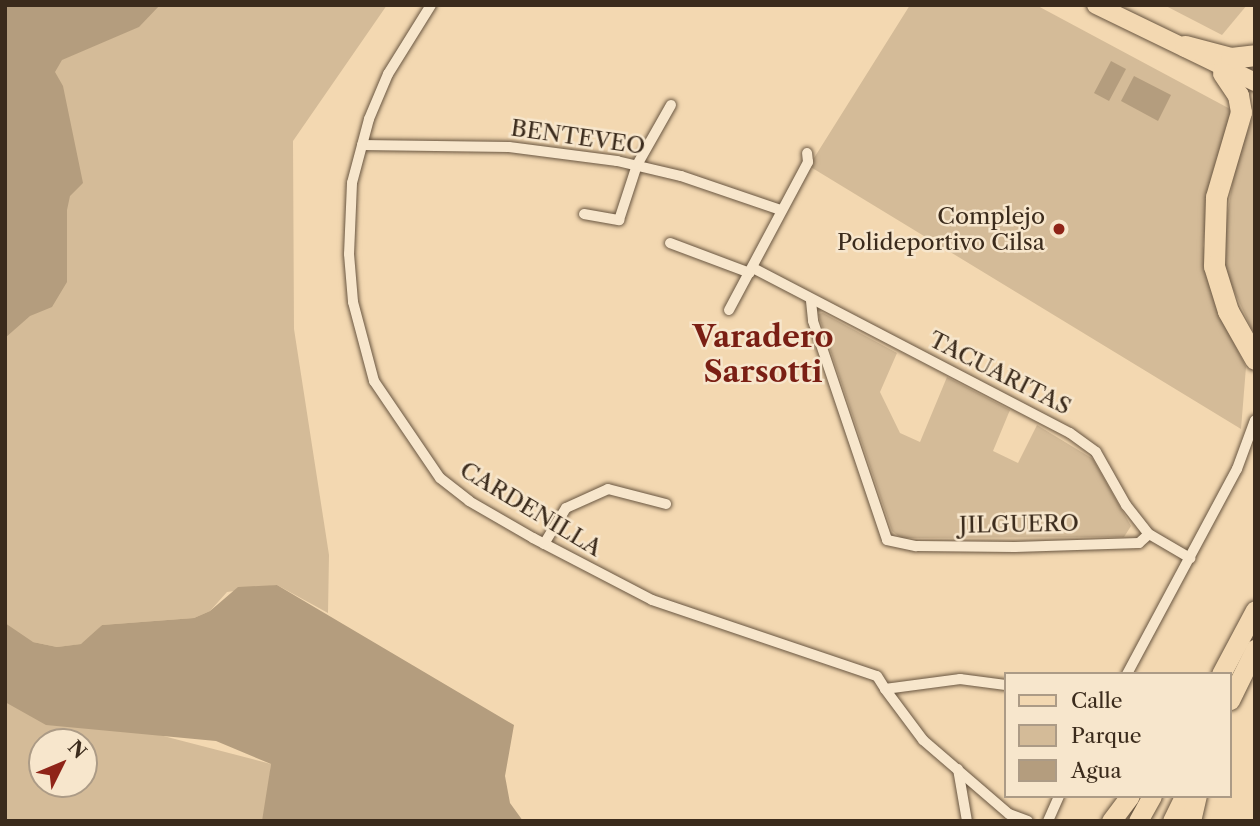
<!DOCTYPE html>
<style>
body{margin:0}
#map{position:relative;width:1260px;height:826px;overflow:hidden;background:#f3d8b1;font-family:"Libre Caslon Text",serif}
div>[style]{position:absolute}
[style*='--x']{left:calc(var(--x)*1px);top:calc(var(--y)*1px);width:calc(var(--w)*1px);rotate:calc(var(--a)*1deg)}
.green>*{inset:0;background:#d4bb98}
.water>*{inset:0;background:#b49d7e}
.roads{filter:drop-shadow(0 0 2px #695641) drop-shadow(0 0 2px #695641)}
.minor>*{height:10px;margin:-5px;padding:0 5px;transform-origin:5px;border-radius:5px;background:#f7e6cc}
.primary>*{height:18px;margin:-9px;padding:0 9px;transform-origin:9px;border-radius:9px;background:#f3d8b1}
.trunk>*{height:19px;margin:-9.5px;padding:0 9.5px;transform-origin:9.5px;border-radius:9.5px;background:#f3d8b1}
.motorway>*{height:21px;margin:-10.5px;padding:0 10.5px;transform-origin:10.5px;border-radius:10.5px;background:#f3d8b1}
.dots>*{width:19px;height:19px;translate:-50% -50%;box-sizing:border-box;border:4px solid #f7e6cc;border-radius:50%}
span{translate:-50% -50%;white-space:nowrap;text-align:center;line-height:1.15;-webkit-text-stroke:5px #f7e6cc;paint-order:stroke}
.street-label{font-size:23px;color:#3b2b1c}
.poi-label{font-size:23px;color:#3b2b1c}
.right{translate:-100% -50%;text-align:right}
.district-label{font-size:30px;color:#7a1f14;font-weight:700}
.frame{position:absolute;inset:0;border:7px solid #3b2b1c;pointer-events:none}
.legend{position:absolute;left:1004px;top:672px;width:228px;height:126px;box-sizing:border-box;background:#f7e6cc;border:2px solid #ac9b86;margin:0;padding:9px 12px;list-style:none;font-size:21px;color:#3b2b1c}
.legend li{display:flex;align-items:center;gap:14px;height:35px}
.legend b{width:35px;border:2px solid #ac9b86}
.north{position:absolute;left:28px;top:728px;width:70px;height:70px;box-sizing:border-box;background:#f7e6cc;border:2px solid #ac9b86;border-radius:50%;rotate:47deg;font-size:19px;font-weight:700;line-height:28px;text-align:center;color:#3b2b1c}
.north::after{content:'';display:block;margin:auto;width:24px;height:32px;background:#8f2418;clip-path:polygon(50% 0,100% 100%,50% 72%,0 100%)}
</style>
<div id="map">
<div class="green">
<i style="clip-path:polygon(5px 5px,387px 5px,293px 141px,294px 329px,329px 555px,328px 613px,277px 585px,227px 592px,210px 611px,194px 618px,102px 625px,82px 644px,57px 647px,33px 642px,5px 667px)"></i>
<i style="clip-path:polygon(910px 5px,1036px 5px,1232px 110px,1211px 177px,1203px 245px,1218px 312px,1246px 367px,1241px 429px,809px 166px)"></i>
<i style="clip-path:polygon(1164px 5px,1247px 5px,1222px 35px)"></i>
<i style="clip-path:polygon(1255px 112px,1255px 336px,1228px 278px,1222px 248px,1236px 161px)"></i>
<i style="clip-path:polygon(823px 313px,897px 353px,880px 392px,900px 433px,920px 442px,947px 377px,1010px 410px,993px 451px,1018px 463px,1037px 425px,1093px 459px,1131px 526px,1124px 537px,901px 538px,892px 531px,818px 314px)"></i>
<i style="clip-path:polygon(evenodd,5px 695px,271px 764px,265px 821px,5px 821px,5px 695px,42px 742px,84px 742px,84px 784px,42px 784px,42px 742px)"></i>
</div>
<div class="water">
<i style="clip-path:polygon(5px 5px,160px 5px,139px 27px,62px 60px,55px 72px,63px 86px,83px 183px,70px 196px,67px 210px,67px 282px,52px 307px,30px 316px,5px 338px)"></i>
<i style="clip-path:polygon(1111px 61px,1126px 69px,1109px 101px,1094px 93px)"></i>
<i style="clip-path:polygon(1134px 76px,1171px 95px,1158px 121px,1121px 101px)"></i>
<i style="clip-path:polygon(277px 585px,514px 725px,505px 776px,510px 803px,523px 821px,262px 821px,271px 764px,216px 741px,46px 725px,5px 702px,5px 623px,33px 642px,57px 647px,81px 644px,102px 625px,194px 618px,210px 611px,238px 587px)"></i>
</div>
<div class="roads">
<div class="minor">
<i style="--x:431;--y:5;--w:81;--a:121.9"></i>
<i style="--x:388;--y:74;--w:49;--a:112.9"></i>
<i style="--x:369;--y:119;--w:66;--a:104.9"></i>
<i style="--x:352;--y:183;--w:71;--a:92.4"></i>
<i style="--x:349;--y:254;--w:48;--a:85.2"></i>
<i style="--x:353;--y:302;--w:82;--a:75.1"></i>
<i style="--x:374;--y:381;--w:117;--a:55.8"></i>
<i style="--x:440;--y:478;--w:37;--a:38"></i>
<i style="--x:469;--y:501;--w:74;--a:30"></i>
<i style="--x:533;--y:538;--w:134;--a:27.5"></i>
<i style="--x:652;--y:600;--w:237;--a:18.7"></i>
<i style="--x:877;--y:676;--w:15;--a:58"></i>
<i style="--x:885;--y:689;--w:76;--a:-7.6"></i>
<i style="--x:960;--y:679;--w:46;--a:7.4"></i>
<i style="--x:362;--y:145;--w:147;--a:0.8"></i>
<i style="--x:509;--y:147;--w:109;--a:7.4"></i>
<i style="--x:617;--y:161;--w:66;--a:13.2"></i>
<i style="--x:681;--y:176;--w:106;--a:18.8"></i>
<i style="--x:584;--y:214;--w:36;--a:10"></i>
<i style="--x:619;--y:220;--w:58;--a:-71.9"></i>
<i style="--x:637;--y:165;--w:69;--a:-60.5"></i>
<i style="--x:670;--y:243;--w:85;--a:20.6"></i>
<i style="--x:753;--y:268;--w:357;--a:27.5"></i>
<i style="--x:1070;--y:433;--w:32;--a:36"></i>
<i style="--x:1096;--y:452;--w:61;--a:60.5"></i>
<i style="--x:1126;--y:505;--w:37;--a:52"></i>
<i style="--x:1149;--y:534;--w:48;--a:30.3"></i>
<i style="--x:811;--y:301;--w:20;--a:84"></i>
<i style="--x:813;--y:321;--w:231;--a:71.3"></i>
<i style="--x:887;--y:540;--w:30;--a:12"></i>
<i style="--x:916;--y:546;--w:99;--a:0.6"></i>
<i style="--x:1015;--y:547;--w:124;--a:-1.8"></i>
<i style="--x:1139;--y:543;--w:13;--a:-42"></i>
<i style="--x:729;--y:310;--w:168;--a:-61.9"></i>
<i style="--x:808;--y:162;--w:9;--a:-96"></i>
<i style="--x:544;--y:544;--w:42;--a:-58.6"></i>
<i style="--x:566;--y:508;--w:46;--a:-24.3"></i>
<i style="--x:608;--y:489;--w:60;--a:14.5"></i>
<i style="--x:1127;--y:674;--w:233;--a:-61.8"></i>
<i style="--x:1237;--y:469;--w:52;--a:-69.8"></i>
<i style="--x:885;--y:689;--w:64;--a:53.3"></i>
<i style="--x:923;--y:740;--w:113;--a:40.7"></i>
<i style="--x:1009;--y:814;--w:20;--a:20"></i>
<i style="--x:958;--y:769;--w:53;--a:80.2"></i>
<i style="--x:1048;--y:821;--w:27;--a:-66"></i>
</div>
<div class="primary">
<i style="--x:1096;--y:5;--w:177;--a:25.8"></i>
</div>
<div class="trunk">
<i style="--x:1221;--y:674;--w:72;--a:-62"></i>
<i style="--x:1230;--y:700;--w:57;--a:-63.9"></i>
<i style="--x:1111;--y:821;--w:31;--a:-53"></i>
<i style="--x:1138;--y:821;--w:29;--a:-61"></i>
<i style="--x:1172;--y:821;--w:28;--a:-64"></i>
<i style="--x:1191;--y:821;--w:26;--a:-77"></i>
</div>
<div class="motorway">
<i style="--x:1185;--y:46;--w:48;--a:14.6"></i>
<i style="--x:1231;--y:58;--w:24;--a:-7"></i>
<i style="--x:1223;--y:73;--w:27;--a:56"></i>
<i style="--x:1238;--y:95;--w:17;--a:80"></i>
<i style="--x:1241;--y:112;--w:89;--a:106.4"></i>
<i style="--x:1216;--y:197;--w:69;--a:91.7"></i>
<i style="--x:1214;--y:266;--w:47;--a:72.7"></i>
<i style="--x:1228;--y:311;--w:55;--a:60.6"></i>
</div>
</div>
<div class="dots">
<i style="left:1059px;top:229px;background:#8f2418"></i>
</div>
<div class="street-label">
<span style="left:578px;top:137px;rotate:8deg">BENTEVEO</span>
<span style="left:1000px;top:373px;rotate:27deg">TACUARITAS</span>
<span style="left:531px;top:509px;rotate:31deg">CARDENILLA</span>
<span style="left:1019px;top:524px;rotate:-1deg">JILGUERO</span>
</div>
<div class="poi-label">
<span class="right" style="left:1045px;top:229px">Complejo<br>Polideportivo Cilsa</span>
</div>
<div class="district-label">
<span style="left:763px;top:354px">Varadero<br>Sarsotti</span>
</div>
<div class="frame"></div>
<ul class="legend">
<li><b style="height:9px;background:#f3d8b1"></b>Calle</li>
<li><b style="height:19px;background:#d4bb98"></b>Parque</li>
<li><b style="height:19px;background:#b49d7e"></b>Agua</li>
</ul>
<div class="north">N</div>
</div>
